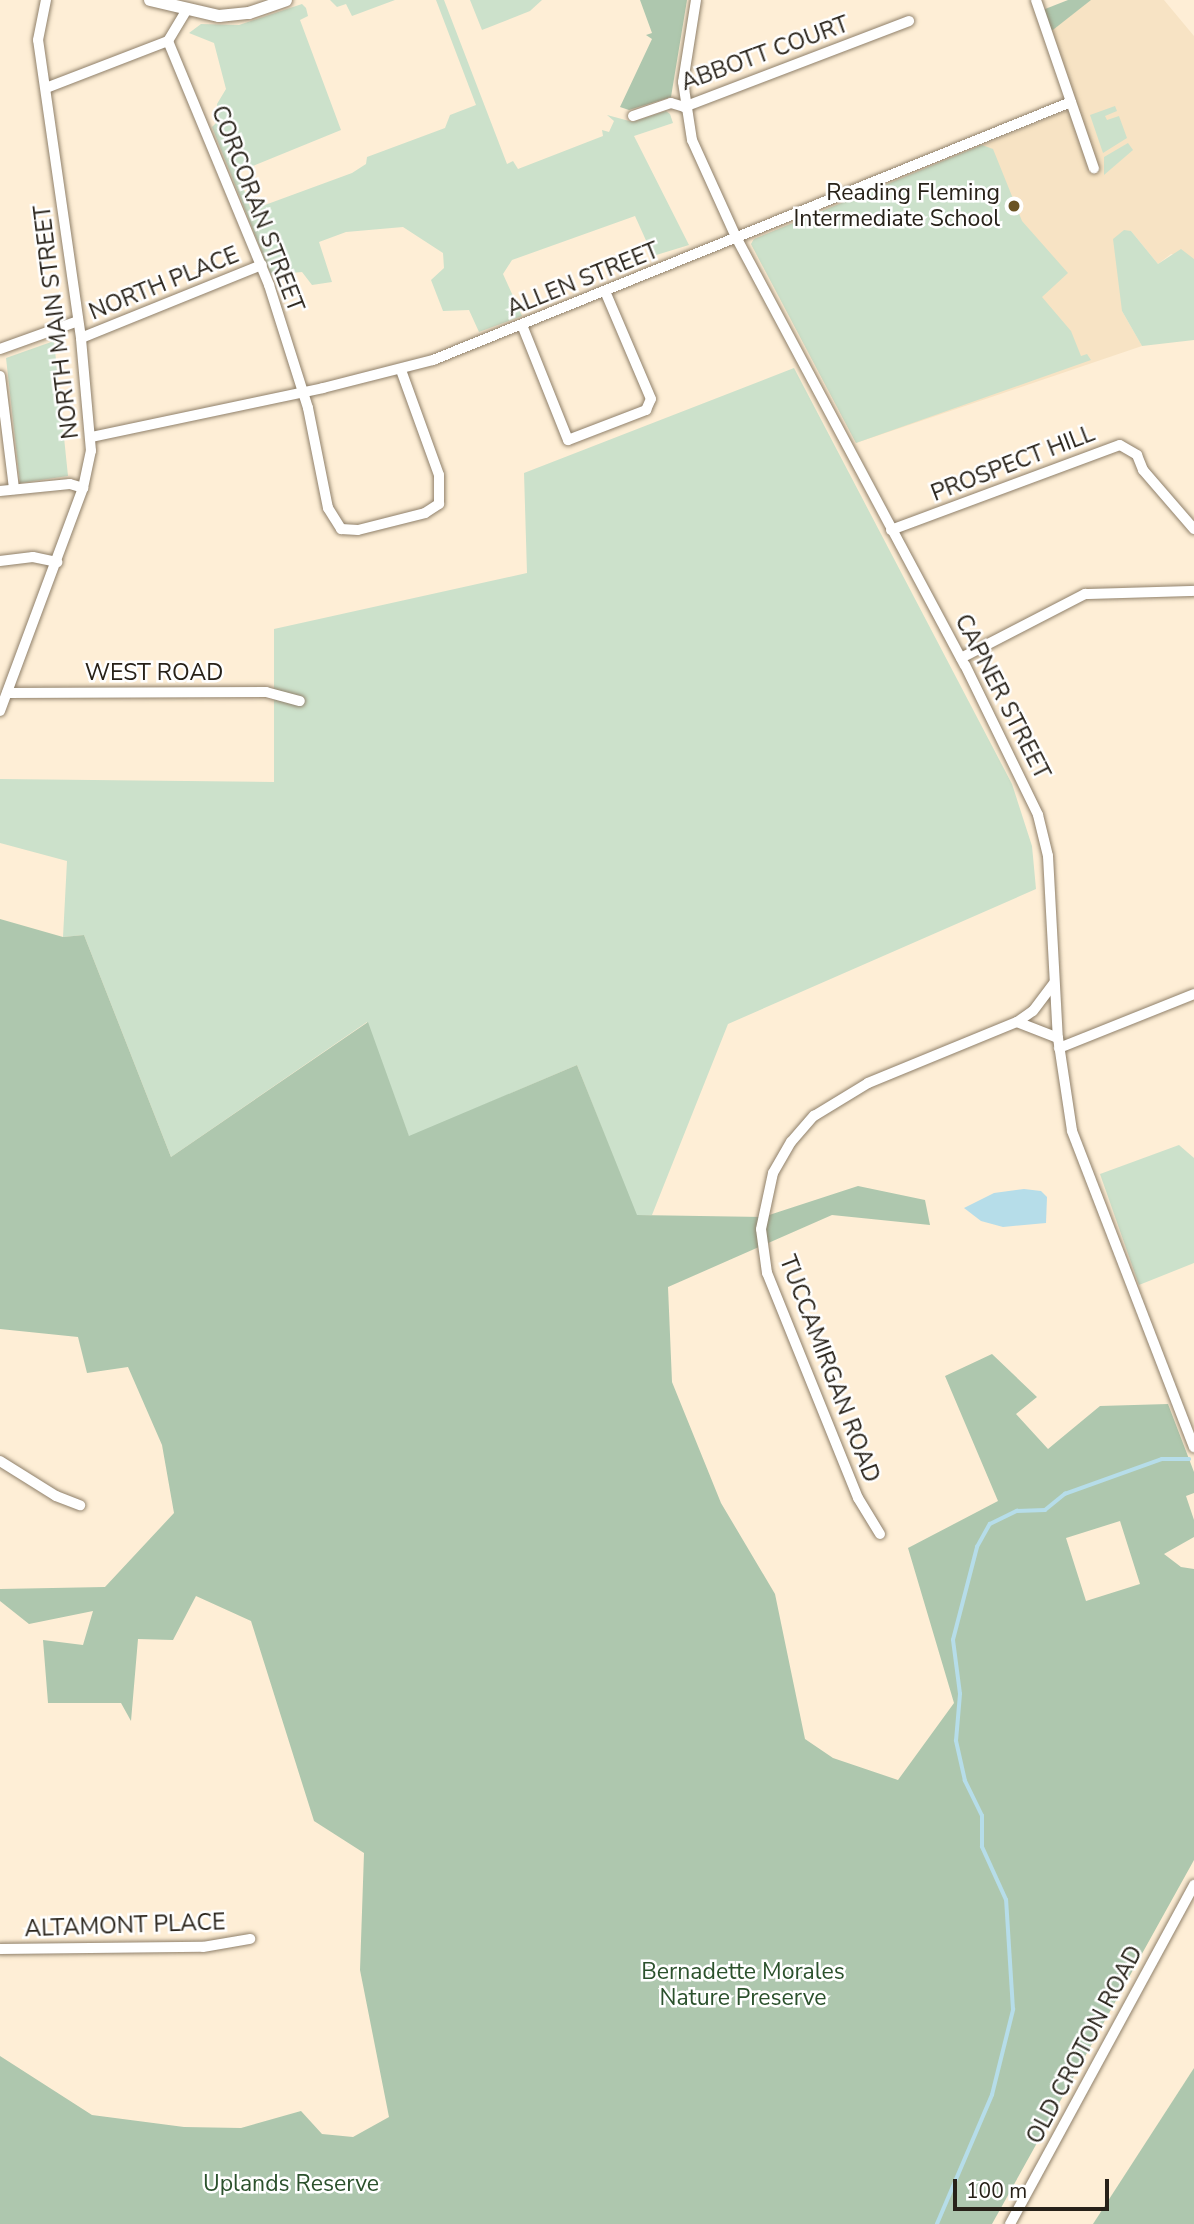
<!DOCTYPE html>
<style>
body{margin:0}
#map{position:relative;width:1194px;height:2224px;overflow:hidden;background:#feeed6;font-family:"Nunito Sans",sans-serif}
div>[style]{position:absolute}
[style*='--x']{left:calc(var(--x)*1px);top:calc(var(--y)*1px);width:calc(var(--w)*1px);rotate:calc(var(--a)*1deg)}
.built>*{inset:0;background:#f7e3c4}
.green>*{inset:0;background:#cce1cb}
.forest>*{inset:0;background:#aec7ae}
.water>*{inset:0;background:#b6dde9}
.stream>*{height:3.5px;margin:-1.75px;padding:0 1.75px;transform-origin:1.75px;border-radius:1.75px;background:#b6dde9}
.roads{filter:drop-shadow(0 0 2px #8f806a) drop-shadow(0 0 2px #8f806a)}
.minor>*{height:10px;margin:-5px;padding:0 5px;transform-origin:5px;border-radius:5px;background:#fff}
.tertiary>*{height:12px;margin:-6px;padding:0 6px;transform-origin:6px;border-radius:6px;background:#fff}
.dots>*{width:19px;height:19px;translate:-50% -50%;box-sizing:border-box;border:4px solid #fff;border-radius:50%}
span{translate:-50% -50%;white-space:nowrap;text-align:center;line-height:1.15;-webkit-text-stroke:5px #fff;paint-order:stroke}
.street-label{font-size:23px;color:#272118}
.poi-label{font-size:23px;color:#272118}
.right{translate:-100% -50%;text-align:right}
.park-label{font-size:23px;color:#2b512c}
.scale{position:absolute;left:953px;top:2179px;width:156px;height:32px;box-sizing:border-box;border:4px solid #272118;border-top:0;padding-left:9px;font-size:21px;line-height:24px;white-space:nowrap;color:#272118;-webkit-text-stroke:5px #fff;paint-order:stroke}
</style>
<div id="map">
<div class="built">
<i style="clip-path:polygon(1072px 0,1164px 0,1194px 36px,1194px 259px,1171px 254px,1158px 264px,1131px 231px,1122px 311px,1142px 346px,856px 443px,751px 244px,754px 239px,1076px 107px,1044px 24px)"></i>
</div>
<div class="green">
<i style="clip-path:polygon(330px 0,395px 0,352px 16px,346px 4px,337px 7px)"></i>
<i style="clip-path:polygon(436px 0,444px 0,507px 164px,513px 161px,518px 169px,603px 136px,602px 130px,609px 132px,614px 121px,607px 115px,633px 122px,666px 111px,670px 114px,673px 123px,634px 136px,689px 245px,653px 256px,635px 216px,512px 260px,503px 274px,522px 316px,479px 332px,469px 310px,443px 311px,431px 280px,444px 268px,443px 253px,403px 227px,346px 232px,319px 242px,332px 282px,312px 285px,302px 272px,271px 275px,212px 127px,219px 120px,217px 104px,226px 89px,214px 43px,189px 33px,201px 24px,239px 25px,302px 4px,306px 8px,308px 16px,300px 20px,341px 130px,238px 172px,251px 210px,352px 173px,366px 164px,367px 157px,445px 128px,450px 115px,476px 105px)"></i>
<i style="clip-path:polygon(470px 0,542px 0,530px 11px,482px 30px)"></i>
<i style="clip-path:polygon(1115px 106px,1117px 111px,1105px 116px,1107px 120px,1119px 116px,1127px 138px,1103px 153px,1090px 115px)"></i>
<i style="clip-path:polygon(1128px 143px,1133px 150px,1104px 175px,1104px 157px)"></i>
<i style="clip-path:polygon(982px 145px,993px 149px,1022px 221px,1068px 273px,1042px 297px,1071px 331px,1081px 356px,1087px 354px,1091px 360px,856px 443px,751px 244px,754px 239px)"></i>
<i style="clip-path:polygon(1124px 230px,1131px 231px,1158px 264px,1181px 249px,1194px 259px,1194px 340px,1142px 346px,1122px 311px,1113px 239px)"></i>
<i style="clip-path:polygon(54px 341px,68px 476px,20px 483px,6px 358px)"></i>
<i style="clip-path:polygon(794px 368px,1012px 784px,1032px 846px,1036px 889px,728px 1024px,652px 1215px,636px 1215px,577px 1065px,409px 1137px,367px 1022px,171px 1157px,84px 935px,63px 937px,67px 861px,0 843px,0 779px,274px 782px,274px 629px,527px 573px,524px 473px)"></i>
<i style="clip-path:polygon(1179px 1145px,1194px 1158px,1194px 1263px,1139px 1285px,1100px 1174px)"></i>
</div>
<div class="forest">
<i style="clip-path:polygon(640px 0,687px 0,671px 97px,629px 110px,620px 107px,652px 39px,646px 35px,652px 33px)"></i>
<i style="clip-path:polygon(1068px 0,1091px 0,1049px 33px,1040px 11px)"></i>
<i style="clip-path:polygon(evenodd,0 919px,63px 937px,84px 935px,171px 1157px,368px 1022px,409px 1136px,577px 1065px,637px 1215px,763px 1217px,858px 1186px,925px 1200px,930px 1225px,832px 1215px,668px 1287px,672px 1382px,721px 1503px,775px 1594px,805px 1739px,833px 1758px,898px 1780px,954px 1703px,908px 1548px,998px 1501px,945px 1376px,992px 1354px,1037px 1397px,1016px 1414px,1048px 1449px,1100px 1406px,1168px 1404px,1194px 1472px,1194px 1493px,1186px 1496px,1194px 1520px,1194px 1537px,1164px 1554px,1181px 1567px,1194px 1569px,1194px 1860px,992px 2224px,0 2224px,0 2056px,92px 2115px,184px 2127px,241px 2128px,301px 2111px,322px 2134px,353px 2137px,389px 2117px,360px 1970px,364px 1853px,314px 1821px,251px 1621px,196px 1596px,173px 1640px,138px 1639px,131px 1721px,121px 1703px,48px 1703px,43px 1640px,83px 1645px,93px 1611px,29px 1624px,0 1601px,0 1589px,105px 1587px,174px 1513px,162px 1445px,128px 1367px,87px 1373px,78px 1337px,0 1329px,0 919px,1120px 1521px,1140px 1584px,1086px 1601px,1066px 1538px,1120px 1521px)"></i>
<i style="clip-path:polygon(1194px 2068px,1194px 2224px,1093px 2224px)"></i>
</div>
<div class="water">
<i style="clip-path:polygon(1024px 1189px,1041px 1191px,1047px 1197px,1046px 1223px,1003px 1227px,981px 1221px,964px 1208px,994px 1193px)"></i>
</div>
<div class="stream">
<i style="--x:937;--y:2224;--w:140;--a:-66.9"></i>
<i style="--x:992;--y:2095;--w:88;--a:-76.1"></i>
<i style="--x:1013;--y:2010;--w:110;--a:-93.6"></i>
<i style="--x:1006;--y:1900;--w:58;--a:-114.4"></i>
<i style="--x:982;--y:1847;--w:31;--a:-90"></i>
<i style="--x:982;--y:1816;--w:39;--a:-116"></i>
<i style="--x:965;--y:1781;--w:41;--a:-102.7"></i>
<i style="--x:956;--y:1741;--w:47;--a:-85.1"></i>
<i style="--x:960;--y:1694;--w:54;--a:-97.4"></i>
<i style="--x:953;--y:1640;--w:96;--a:-75.5"></i>
<i style="--x:977;--y:1547;--w:26;--a:-61"></i>
<i style="--x:990;--y:1524;--w:30;--a:-26"></i>
<i style="--x:1017;--y:1511;--w:28;--a:-2"></i>
<i style="--x:1045;--y:1510;--w:26;--a:-39"></i>
<i style="--x:1065;--y:1494;--w:103;--a:-19.8"></i>
<i style="--x:1162;--y:1459;--w:27;--a:0"></i>
</div>
<div class="roads">
<div class="minor">
<i style="--x:696;--y:0;--w:83;--a:99"></i>
<i style="--x:683;--y:82;--w:59;--a:81.2"></i>
<i style="--x:692;--y:140;--w:107;--a:65.6"></i>
<i style="--x:736;--y:237;--w:485;--a:61.9"></i>
<i style="--x:965;--y:665;--w:167;--a:64"></i>
<i style="--x:1038;--y:815;--w:42;--a:76.3"></i>
<i style="--x:1048;--y:856;--w:182;--a:86.9"></i>
<i style="--x:1058;--y:1038;--w:94;--a:81.4"></i>
<i style="--x:1072;--y:1131;--w:339;--a:68.9"></i>
<i style="--x:1036;--y:0;--w:178;--a:71"></i>
<i style="--x:168;--y:41;--w:264;--a:67.5"></i>
<i style="--x:269;--y:285;--w:129;--a:72.4"></i>
<i style="--x:308;--y:408;--w:102;--a:78.7"></i>
<i style="--x:328;--y:508;--w:25;--a:58"></i>
<i style="--x:341;--y:529;--w:17;--a:3"></i>
<i style="--x:358;--y:530;--w:69;--a:-14.2"></i>
<i style="--x:425;--y:513;--w:17;--a:-33"></i>
<i style="--x:439;--y:504;--w:29;--a:-90"></i>
<i style="--x:439;--y:475;--w:112;--a:-109.9"></i>
<i style="--x:46;--y:88;--w:131;--a:-21.1"></i>
<i style="--x:168;--y:41;--w:35;--a:-59"></i>
<i style="--x:633;--y:116;--w:40;--a:-18.9"></i>
<i style="--x:671;--y:103;--w:14;--a:17"></i>
<i style="--x:684;--y:107;--w:241;--a:-20.9"></i>
<i style="--x:522;--y:325;--w:124;--a:68.2"></i>
<i style="--x:568;--y:440;--w:84;--a:-21"></i>
<i style="--x:646;--y:410;--w:12;--a:-66"></i>
<i style="--x:651;--y:399;--w:117;--a:-113.1"></i>
<i style="--x:81;--y:338;--w:195;--a:-22"></i>
<i style="--x:0;--y:349;--w:83;--a:-19.7"></i>
<i style="--x:0;--y:376;--w:114;--a:82.9"></i>
<i style="--x:91;--y:437;--w:237;--a:-11.9"></i>
<i style="--x:323;--y:388;--w:114;--a:-14.3"></i>
<i style="--x:433;--y:360;--w:688;--a:-22.02"></i>
<i style="--x:0;--y:491;--w:70;--a:-5.7"></i>
<i style="--x:70;--y:484;--w:14;--a:17"></i>
<i style="--x:891;--y:530;--w:244;--a:-20.4"></i>
<i style="--x:1120;--y:445;--w:20;--a:30"></i>
<i style="--x:1137;--y:455;--w:16;--a:68"></i>
<i style="--x:1143;--y:470;--w:78;--a:49.2"></i>
<i style="--x:0;--y:561;--w:33;--a:-7"></i>
<i style="--x:33;--y:557;--w:25;--a:12"></i>
<i style="--x:961;--y:658;--w:140;--a:-27.3"></i>
<i style="--x:1085;--y:594;--w:109;--a:-1.6"></i>
<i style="--x:7;--y:693;--w:259;--a:-0.2"></i>
<i style="--x:266;--y:692;--w:35;--a:15"></i>
<i style="--x:0;--y:711;--w:238;--a:-69.6"></i>
<i style="--x:83;--y:488;--w:38;--a:-78"></i>
<i style="--x:91;--y:451;--w:113;--a:-95.1"></i>
<i style="--x:81;--y:338;--w:301;--a:-98.2"></i>
<i style="--x:38;--y:40;--w:41;--a:-78.7"></i>
<i style="--x:1017;--y:1022;--w:19;--a:-35"></i>
<i style="--x:1033;--y:1011;--w:35;--a:-53"></i>
<i style="--x:1059;--y:1048;--w:145;--a:-21.8"></i>
<i style="--x:0;--y:1461;--w:66;--a:32"></i>
<i style="--x:56;--y:1496;--w:26;--a:21"></i>
<i style="--x:880;--y:1534;--w:42;--a:-121.4"></i>
<i style="--x:858;--y:1498;--w:243;--a:-112"></i>
<i style="--x:767;--y:1273;--w:44;--a:-97.8"></i>
<i style="--x:761;--y:1229;--w:57;--a:-77.9"></i>
<i style="--x:773;--y:1173;--w:36;--a:-60"></i>
<i style="--x:791;--y:1142;--w:35;--a:-49"></i>
<i style="--x:814;--y:1116;--w:63;--a:-31.4"></i>
<i style="--x:868;--y:1083;--w:161;--a:-22.3"></i>
<i style="--x:1017;--y:1022;--w:44;--a:21.3"></i>
<i style="--x:0;--y:1949;--w:203;--a:-0.6"></i>
<i style="--x:203;--y:1947;--w:48;--a:-9.7"></i>
<i style="--x:1010;--y:2224;--w:386;--a:-61.5"></i>
</div>
<div class="tertiary">
<i style="--x:150;--y:0;--w:71;--a:13.1"></i>
<i style="--x:219;--y:16;--w:30;--a:-6"></i>
<i style="--x:249;--y:13;--w:39;--a:-19"></i>
</div>
</div>
<div class="dots">
<i style="left:1014px;top:206px;background:#6a5323"></i>
</div>
<div class="street-label">
<span style="left:765px;top:54px;rotate:-20deg">ABBOTT COURT</span>
<span style="left:257px;top:209px;rotate:69deg">CORCORAN STREET</span>
<span style="left:583px;top:280px;rotate:-22deg">ALLEN STREET</span>
<span style="left:164px;top:284px;rotate:-22deg">NORTH PLACE</span>
<span style="left:57px;top:322px;rotate:-97deg">NORTH MAIN STREET</span>
<span style="left:1013px;top:464px;rotate:-21deg">PROSPECT HILL</span>
<span style="left:154px;top:673px">WEST ROAD</span>
<span style="left:1002px;top:697px;rotate:63deg">CAPNER STREET</span>
<span style="left:829px;top:1369px;rotate:69deg">TUCCAMIRGAN ROAD</span>
<span style="left:125px;top:1926px;rotate:-2deg">ALTAMONT PLACE</span>
<span style="left:1085px;top:2045px;rotate:-62deg">OLD CROTON ROAD</span>
</div>
<div class="poi-label">
<span class="right" style="left:1000px;top:206px">Reading Fleming<br>Intermediate School</span>
</div>
<div class="park-label">
<span style="left:743px;top:1985px">Bernadette Morales<br>Nature Preserve</span>
<span style="left:291px;top:2184px">Uplands Reserve</span>
</div>
<div class="scale">100 m</div>
</div>
